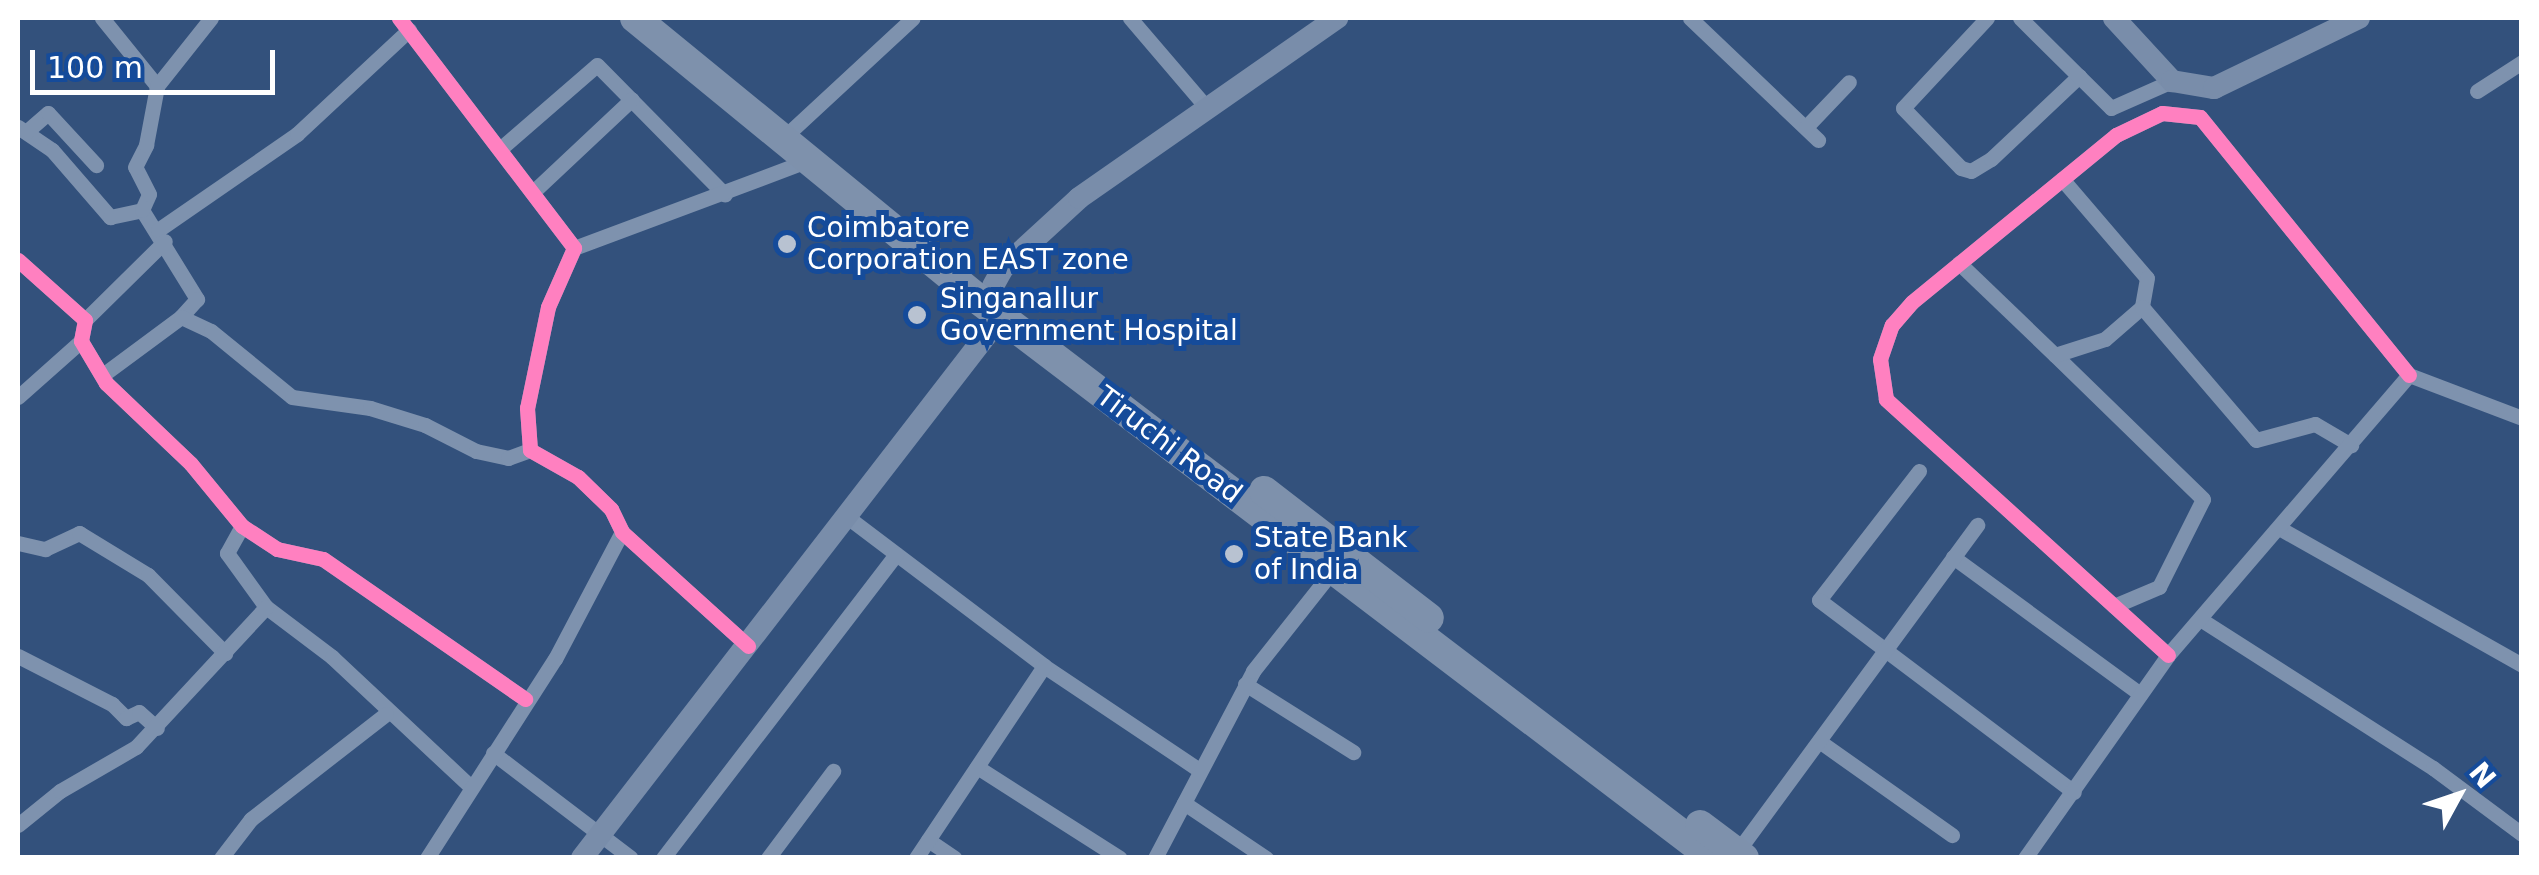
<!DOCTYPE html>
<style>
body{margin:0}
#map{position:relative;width:2539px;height:875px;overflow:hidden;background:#33517c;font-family:"DejaVu Sans",sans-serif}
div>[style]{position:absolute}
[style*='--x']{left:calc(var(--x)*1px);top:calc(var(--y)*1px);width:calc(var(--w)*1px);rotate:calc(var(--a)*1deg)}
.street>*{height:15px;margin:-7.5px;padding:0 7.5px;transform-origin:7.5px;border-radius:7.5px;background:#7e92ae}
.secondary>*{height:22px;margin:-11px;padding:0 11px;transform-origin:11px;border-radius:11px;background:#798daa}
.highway>*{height:30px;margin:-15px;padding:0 15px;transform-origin:15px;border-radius:15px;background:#7e91ac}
.cycleway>*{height:15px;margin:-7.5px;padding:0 7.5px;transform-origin:7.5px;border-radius:7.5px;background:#ff80c0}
.dots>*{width:28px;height:28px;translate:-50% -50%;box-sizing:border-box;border:5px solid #154b9a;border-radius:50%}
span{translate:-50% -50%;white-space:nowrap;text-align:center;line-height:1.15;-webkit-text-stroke:10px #154b9a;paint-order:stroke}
.poi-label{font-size:28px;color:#fff}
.left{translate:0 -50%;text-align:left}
.street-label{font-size:28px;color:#fff}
.frame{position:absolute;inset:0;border:20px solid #fff;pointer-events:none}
.north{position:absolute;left:2409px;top:745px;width:100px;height:100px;-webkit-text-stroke:8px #154b9a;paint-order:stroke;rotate:50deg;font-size:28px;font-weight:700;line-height:40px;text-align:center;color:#fff}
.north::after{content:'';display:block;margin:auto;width:35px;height:45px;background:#fff;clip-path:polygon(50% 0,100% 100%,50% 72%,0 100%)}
.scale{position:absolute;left:30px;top:50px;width:245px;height:45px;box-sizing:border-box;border:5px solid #fff;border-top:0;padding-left:12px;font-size:30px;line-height:35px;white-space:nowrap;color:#fff;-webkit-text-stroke:8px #154b9a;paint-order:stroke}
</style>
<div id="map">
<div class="street">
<i style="--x:102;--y:18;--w:87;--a:51"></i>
<i style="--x:399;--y:18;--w:289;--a:52.7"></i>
<i style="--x:574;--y:248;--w:64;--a:113.8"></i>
<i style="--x:548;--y:307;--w:103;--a:101.7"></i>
<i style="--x:527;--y:408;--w:42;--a:85.9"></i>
<i style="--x:530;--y:450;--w:55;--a:29.4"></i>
<i style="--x:578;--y:477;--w:46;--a:44.1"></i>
<i style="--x:611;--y:509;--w:25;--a:64"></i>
<i style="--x:622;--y:532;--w:170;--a:42.1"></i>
<i style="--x:1130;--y:18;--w:117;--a:49.5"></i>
<i style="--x:1690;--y:18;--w:177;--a:43.6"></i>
<i style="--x:1987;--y:18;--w:123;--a:133"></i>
<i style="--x:1903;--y:108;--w:83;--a:46"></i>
<i style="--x:1961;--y:168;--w:10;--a:17"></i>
<i style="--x:1971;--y:171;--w:23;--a:-31"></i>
<i style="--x:1991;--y:159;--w:121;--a:-43.3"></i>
<i style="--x:2020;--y:18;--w:128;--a:44.7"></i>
<i style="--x:2111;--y:108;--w:67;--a:-23.9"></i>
<i style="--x:2477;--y:91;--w:54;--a:-32.8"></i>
<i style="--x:18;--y:127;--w:41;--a:34.1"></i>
<i style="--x:52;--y:150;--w:89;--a:49.1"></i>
<i style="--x:110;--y:217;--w:33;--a:-12"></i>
<i style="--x:142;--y:210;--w:105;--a:58.3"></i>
<i style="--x:197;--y:299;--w:24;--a:132"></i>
<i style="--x:1806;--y:127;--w:62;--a:-46.3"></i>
<i style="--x:793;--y:129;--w:163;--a:-42.8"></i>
<i style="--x:26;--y:132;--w:29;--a:-41"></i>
<i style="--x:48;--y:113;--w:71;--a:47.3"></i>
<i style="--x:500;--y:149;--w:128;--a:-40.9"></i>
<i style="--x:597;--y:65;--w:182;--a:45.4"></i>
<i style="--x:2062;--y:179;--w:130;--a:49.4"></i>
<i style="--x:2147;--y:278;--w:29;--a:100"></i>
<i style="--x:534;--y:191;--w:134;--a:-43.2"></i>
<i style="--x:142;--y:210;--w:17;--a:-66"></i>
<i style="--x:149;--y:194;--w:30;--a:-117"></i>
<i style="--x:135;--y:167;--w:25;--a:-63"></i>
<i style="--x:146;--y:145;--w:60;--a:-79.4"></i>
<i style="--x:157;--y:86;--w:87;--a:-51.5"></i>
<i style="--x:158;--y:230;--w:169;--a:-34.6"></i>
<i style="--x:297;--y:134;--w:153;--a:-42.9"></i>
<i style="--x:574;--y:248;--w:246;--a:-20.5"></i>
<i style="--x:18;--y:260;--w:90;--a:41.8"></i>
<i style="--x:85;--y:320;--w:21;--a:101"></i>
<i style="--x:81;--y:341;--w:49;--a:59.2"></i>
<i style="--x:106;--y:383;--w:117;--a:43.6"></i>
<i style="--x:191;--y:464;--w:80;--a:50.6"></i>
<i style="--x:242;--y:526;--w:42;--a:33.3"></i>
<i style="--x:277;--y:549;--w:47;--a:12.3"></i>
<i style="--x:323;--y:559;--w:246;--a:34.7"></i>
<i style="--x:1959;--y:263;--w:133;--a:43.8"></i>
<i style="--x:85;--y:320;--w:112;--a:-44.6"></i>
<i style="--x:104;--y:374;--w:96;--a:-36.5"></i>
<i style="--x:181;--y:317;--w:33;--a:25"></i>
<i style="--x:211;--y:331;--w:104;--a:39.2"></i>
<i style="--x:292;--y:397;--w:79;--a:8"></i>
<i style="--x:370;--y:408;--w:58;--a:17.2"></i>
<i style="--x:425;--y:425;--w:57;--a:27"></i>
<i style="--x:476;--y:451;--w:33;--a:12"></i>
<i style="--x:508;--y:458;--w:23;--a:-20"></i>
<i style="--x:18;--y:397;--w:84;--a:-41.6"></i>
<i style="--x:1919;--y:471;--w:163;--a:127.8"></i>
<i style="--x:1819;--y:600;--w:319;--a:37"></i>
<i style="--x:846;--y:516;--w:248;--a:37.1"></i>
<i style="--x:1044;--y:666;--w:185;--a:33.8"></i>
<i style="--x:242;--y:526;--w:31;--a:119"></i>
<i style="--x:227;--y:553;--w:67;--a:54.2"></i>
<i style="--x:266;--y:607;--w:83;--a:37.1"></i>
<i style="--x:332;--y:657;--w:189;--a:43.1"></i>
<i style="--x:2279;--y:528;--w:279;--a:29.4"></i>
<i style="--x:18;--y:543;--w:28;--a:13"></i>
<i style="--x:45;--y:549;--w:38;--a:-25"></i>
<i style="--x:79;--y:533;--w:81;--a:31.3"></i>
<i style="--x:148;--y:575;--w:110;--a:45.4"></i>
<i style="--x:1953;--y:557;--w:232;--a:36.2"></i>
<i style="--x:2114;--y:606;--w:49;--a:-22.9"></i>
<i style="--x:2159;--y:587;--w:98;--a:-63.4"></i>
<i style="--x:2203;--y:499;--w:206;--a:-135.8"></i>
<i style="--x:2055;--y:355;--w:52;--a:-17.7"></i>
<i style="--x:2105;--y:339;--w:49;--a:-40.9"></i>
<i style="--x:2142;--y:307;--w:175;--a:49.4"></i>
<i style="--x:2256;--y:440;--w:61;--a:-15.2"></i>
<i style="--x:2315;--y:424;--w:42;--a:30.3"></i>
<i style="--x:2200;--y:619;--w:277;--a:32.6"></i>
<i style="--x:2433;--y:768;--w:111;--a:36.6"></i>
<i style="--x:2168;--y:655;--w:381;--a:-137.8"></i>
<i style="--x:1886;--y:399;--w:40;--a:-98.5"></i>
<i style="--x:1880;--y:359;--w:36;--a:-71"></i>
<i style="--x:1892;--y:325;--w:30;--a:-49"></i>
<i style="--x:1912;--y:302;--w:264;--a:-39.3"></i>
<i style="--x:2116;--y:135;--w:51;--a:-25.6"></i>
<i style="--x:2162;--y:113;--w:38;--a:6"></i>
<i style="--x:2200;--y:117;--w:332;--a:51"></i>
<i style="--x:18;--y:656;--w:106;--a:27.1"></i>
<i style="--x:112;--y:704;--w:20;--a:45"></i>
<i style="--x:126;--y:718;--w:14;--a:-25"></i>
<i style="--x:139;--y:712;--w:24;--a:42"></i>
<i style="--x:1245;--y:684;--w:128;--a:32.2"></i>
<i style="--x:1819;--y:741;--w:163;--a:35.3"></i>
<i style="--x:493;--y:753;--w:173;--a:37.3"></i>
<i style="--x:977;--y:767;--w:169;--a:32.5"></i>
<i style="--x:1184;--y:803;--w:99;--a:33.9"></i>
<i style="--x:18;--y:825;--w:54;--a:-39"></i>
<i style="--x:60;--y:791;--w:88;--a:-30.1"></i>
<i style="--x:136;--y:747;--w:191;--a:-47.1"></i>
<i style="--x:928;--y:840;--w:32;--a:34"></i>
<i style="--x:1737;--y:852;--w:406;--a:-53.7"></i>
<i style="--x:221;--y:858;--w:49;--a:-52.4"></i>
<i style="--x:251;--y:819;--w:171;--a:-37.9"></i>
<i style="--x:427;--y:858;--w:237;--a:-57.3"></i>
<i style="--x:555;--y:659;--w:144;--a:-62.2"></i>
<i style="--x:663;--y:858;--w:383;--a:-52.5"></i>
<i style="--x:768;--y:858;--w:109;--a:-53.2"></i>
<i style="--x:916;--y:858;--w:231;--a:-56.3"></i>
<i style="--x:1155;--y:858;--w:211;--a:-62.3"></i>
<i style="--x:1253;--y:671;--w:129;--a:-51.6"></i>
<i style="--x:2025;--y:858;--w:248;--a:-54.8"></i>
<i style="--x:2168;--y:655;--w:369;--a:-49.3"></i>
<i style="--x:2409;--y:375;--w:121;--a:20.8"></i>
</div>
<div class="secondary">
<i style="--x:2114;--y:18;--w:86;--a:47.4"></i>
<i style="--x:2172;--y:81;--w:43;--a:9.5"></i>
<i style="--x:2214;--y:88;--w:161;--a:-25.8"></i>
<i style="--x:993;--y:286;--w:21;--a:-61"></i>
<i style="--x:1003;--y:268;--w:103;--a:-42.6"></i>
<i style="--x:1079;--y:198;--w:315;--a:-34.9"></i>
<i style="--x:582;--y:858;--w:685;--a:-52.29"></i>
</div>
<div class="highway">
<i style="--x:635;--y:18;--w:445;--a:39.3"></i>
<i style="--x:979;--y:300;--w:922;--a:37.24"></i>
<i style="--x:1264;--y:491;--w:208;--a:37.6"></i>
<i style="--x:1700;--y:825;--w:55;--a:36.9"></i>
</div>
<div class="cycleway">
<i style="--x:399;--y:18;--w:289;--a:52.7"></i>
<i style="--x:574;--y:248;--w:64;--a:113.8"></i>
<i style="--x:548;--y:307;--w:103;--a:101.7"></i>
<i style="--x:527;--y:408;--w:42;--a:85.9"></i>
<i style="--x:530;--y:450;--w:55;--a:29.4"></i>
<i style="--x:578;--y:477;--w:46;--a:44.1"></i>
<i style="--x:611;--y:509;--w:25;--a:64"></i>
<i style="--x:622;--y:532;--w:170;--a:42.1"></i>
<i style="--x:18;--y:260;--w:90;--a:41.8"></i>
<i style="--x:85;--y:320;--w:21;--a:101"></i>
<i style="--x:81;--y:341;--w:49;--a:59.2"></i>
<i style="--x:106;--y:383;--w:117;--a:43.6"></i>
<i style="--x:191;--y:464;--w:80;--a:50.6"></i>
<i style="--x:242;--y:526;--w:42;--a:33.3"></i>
<i style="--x:277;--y:549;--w:47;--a:12.3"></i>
<i style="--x:323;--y:559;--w:246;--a:34.7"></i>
<i style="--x:2168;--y:655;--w:381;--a:-137.8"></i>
<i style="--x:1886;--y:399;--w:40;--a:-98.5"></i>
<i style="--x:1880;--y:359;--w:36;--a:-71"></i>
<i style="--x:1892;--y:325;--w:30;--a:-49"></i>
<i style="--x:1912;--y:302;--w:264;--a:-39.3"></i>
<i style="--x:2116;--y:135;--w:51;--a:-25.6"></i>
<i style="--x:2162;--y:113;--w:38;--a:6"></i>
<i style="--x:2200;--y:117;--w:332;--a:51"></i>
</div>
<div class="dots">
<i style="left:787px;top:244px;background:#b8c2d1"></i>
<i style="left:917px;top:315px;background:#b8c2d1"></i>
<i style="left:1234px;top:554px;background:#b8c2d1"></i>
</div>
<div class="poi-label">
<span class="left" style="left:807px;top:244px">Coimbatore<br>Corporation EAST zone</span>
<span class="left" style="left:940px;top:315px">Singanallur<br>Government Hospital</span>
<span class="left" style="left:1254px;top:554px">State Bank<br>of India</span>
</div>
<div class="street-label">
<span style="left:1169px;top:445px;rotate:37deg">Tiruchi Road</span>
</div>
<div class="frame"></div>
<div class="north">N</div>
<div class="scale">100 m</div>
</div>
